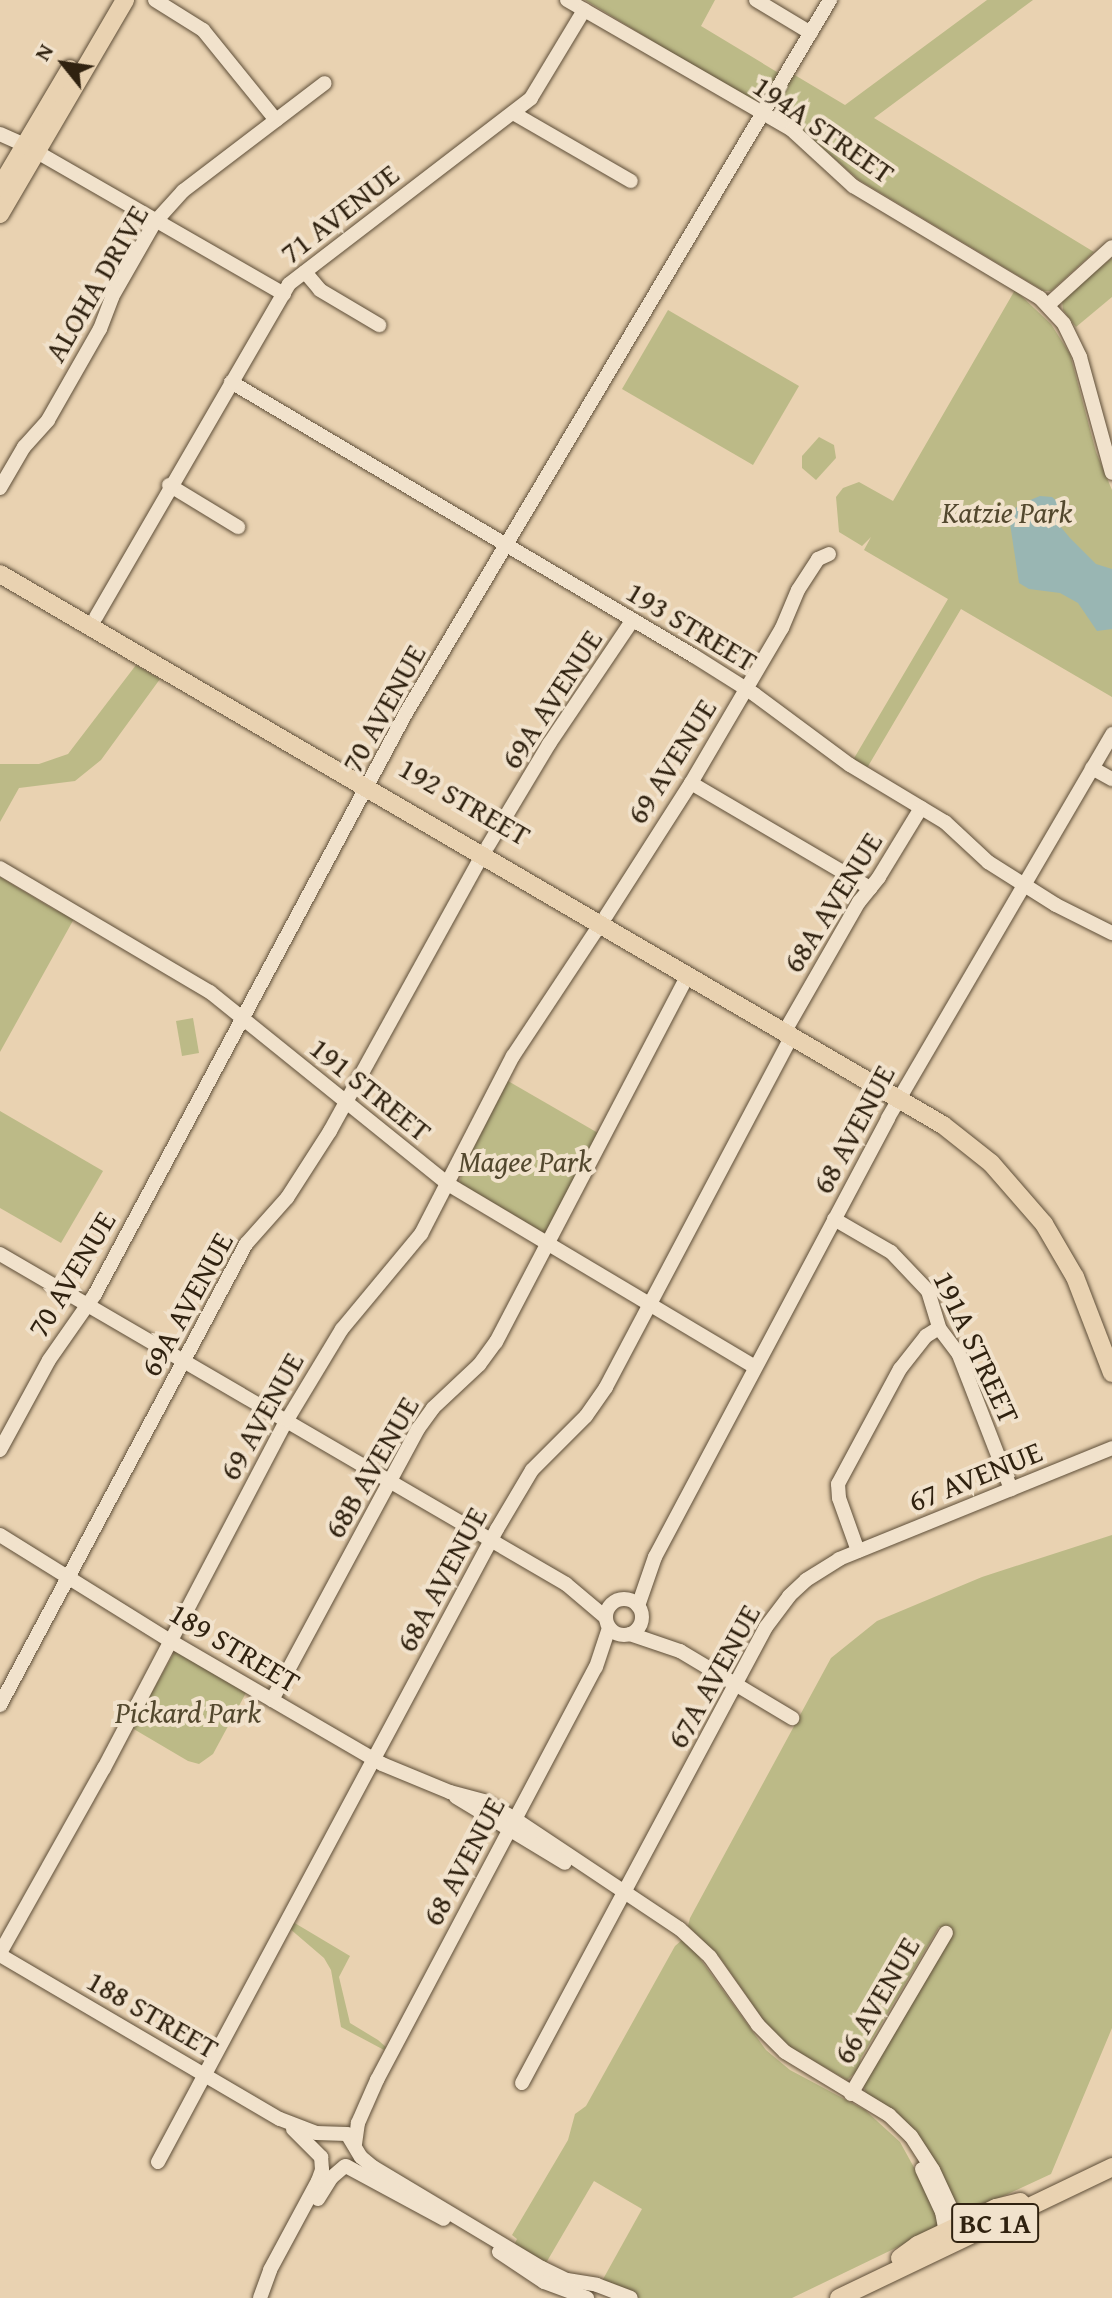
<!DOCTYPE html>
<style>
body{margin:0}
#map{position:relative;width:1112px;height:2298px;overflow:hidden;background:#e9d2b1;font-family:"Gentium Book Plus",serif}
div>[style]{position:absolute}
[style*='--x']{left:calc(var(--x)*1px);top:calc(var(--y)*1px);width:calc(var(--w)*1px);rotate:calc(var(--a)*1deg)}
.green>*{inset:0;background:#bcba87}
.water>*{inset:0;background:#99b6b3}
.roads{filter:drop-shadow(0 0 2px #5e4e38) drop-shadow(0 0 2px #5e4e38)}
.minor>*{height:14px;margin:-7px;padding:0 7px;transform-origin:7px;border-radius:7px;background:#f1e2cc}
.minor>.ring{margin:-7px;padding:0;box-sizing:content-box;background:none;border:14px solid #f1e2cc;border-radius:50%}
.major>*{height:18px;margin:-9px;padding:0 9px;transform-origin:9px;border-radius:9px;background:#e9d2b1}
span{translate:-50% -50%;white-space:nowrap;text-align:center;line-height:1.15;-webkit-text-stroke:8px #f1e2cc;paint-order:stroke}
.shield-label span{padding:2px 6px;background:#f1e2cc;border:2px solid;border-radius:6px;-webkit-text-stroke-width:0}
.shield-label{font-size:28px;color:#302210;font-weight:700}
.street-label{font-size:30px;color:#302210}
.park-label{font-size:30px;color:#53482e;font-style:italic}
.north{position:absolute;left:24px;top:24px;width:80px;height:80px;-webkit-text-stroke:6px #f1e2cc;paint-order:stroke;rotate:300deg;font-size:22px;font-weight:700;line-height:32px;text-align:center;color:#302210}
.north::after{content:'';display:block;margin:auto;width:28px;height:36px;background:#302210;clip-path:polygon(50% 0,100% 100%,50% 72%,0 100%)}
</style>
<div id="map">
<div class="green">
<i style="clip-path:polygon(585px 0,715px 0,701px 26px,782px 75px,768px 97px,754px 100px,666px 53px,661px 46px)"></i>
<i style="clip-path:polygon(987px 0,1033px 0,874px 118px,1094px 252px,1051px 291px,1044px 291px,859px 180px,777px 108px,793px 74px,845px 105px)"></i>
<i style="clip-path:polygon(1112px 258px,1112px 297px,1076px 327px,1063px 310px,1062px 299px)"></i>
<i style="clip-path:polygon(1015px 290px,1051px 324px,1070px 354px,1096px 452px,1112px 490px,1112px 697px,961px 609px,867px 768px,853px 760px,948px 599px,864px 550px,871px 537px,862px 546px,839px 532px,836px 497px,843px 488px,859px 482px,893px 501px)"></i>
<i style="clip-path:polygon(668px 310px,799px 386px,753px 465px,622px 389px)"></i>
<i style="clip-path:polygon(819px 437px,834px 445px,836px 458px,816px 480px,802px 468px,802px 456px)"></i>
<i style="clip-path:polygon(136px 665px,160px 679px,101px 760px,75px 781px,19px 788px,0 822px,0 764px,39px 764px,68px 754px)"></i>
<i style="clip-path:polygon(0 877px,55px 910px,75px 917px,0 1052px)"></i>
<i style="clip-path:polygon(193px 1018px,199px 1053px,182px 1056px,176px 1021px)"></i>
<i style="clip-path:polygon(508px 1081px,598px 1133px,548px 1231px,544px 1233px,460px 1183px,461px 1173px)"></i>
<i style="clip-path:polygon(0 1111px,103px 1171px,61px 1243px,0 1208px)"></i>
<i style="clip-path:polygon(1112px 1535px,1112px 2028px,1051px 2174px,967px 2213px,959px 2210px,937px 2166px,866px 2093px,863px 2084px,952px 1935px,939px 1927px,861px 2058px,859px 2069px,847px 2080px,788px 2046px,766px 2024px,719px 1956px,688px 1926px,690px 1918px,831px 1658px,877px 1621px,982px 1577px)"></i>
<i style="clip-path:polygon(175px 1651px,247px 1691px,213px 1754px,199px 1764px,188px 1761px,132px 1728px)"></i>
<i style="clip-path:polygon(293px 1922px,350px 1956px,339px 1977px,350px 2023px,378px 2040px,386px 2047px,384px 2050px,341px 2027px,331px 1970px,324px 1958px,289px 1928px)"></i>
<i style="clip-path:polygon(682px 1940px,696px 1953px,766px 2050px,790px 2070px,865px 2110px,900px 2142px,938px 2211px,939px 2225px,933px 2230px,792px 2298px,639px 2298px,602px 2281px,642px 2209px,594px 2181px,546px 2263px,514px 2245px,517px 2239px,512px 2235px,568px 2140px,575px 2114px,586px 2106px,675px 1946px)"></i>
</div>
<div class="water">
<i style="clip-path:polygon(1040px 496px,1052px 497px,1060px 504px,1060px 526px,1070px 538px,1096px 564px,1112px 569px,1112px 629px,1097px 631px,1078px 603px,1060px 593px,1029px 589px,1019px 583px,1009px 517px,1018px 505px)"></i>
</div>
<div class="roads">
<div class="minor">
<i style="--x:155;--y:0;--w:57;--a:32"></i>
<i style="--x:203;--y:30;--w:116;--a:51"></i>
<i style="--x:567;--y:0;--w:260;--a:30"></i>
<i style="--x:792;--y:130;--w:83;--a:42.6"></i>
<i style="--x:853;--y:186;--w:218;--a:30.9"></i>
<i style="--x:1040;--y:298;--w:35;--a:47"></i>
<i style="--x:1064;--y:324;--w:37;--a:64"></i>
<i style="--x:1080;--y:357;--w:120;--a:74.6"></i>
<i style="--x:756;--y:0;--w:64;--a:31"></i>
<i style="--x:513;--y:113;--w:136;--a:30"></i>
<i style="--x:0;--y:134;--w:27;--a:24"></i>
<i style="--x:37;--y:152;--w:285;--a:29.9"></i>
<i style="--x:305;--y:272;--w:23;--a:50"></i>
<i style="--x:320;--y:290;--w:69;--a:30.7"></i>
<i style="--x:1048;--y:305;--w:86;--a:-42.2"></i>
<i style="--x:231;--y:382;--w:538;--a:30.62"></i>
<i style="--x:694;--y:656;--w:71;--a:32.3"></i>
<i style="--x:754;--y:694;--w:119;--a:36.5"></i>
<i style="--x:850;--y:765;--w:111;--a:31"></i>
<i style="--x:945;--y:822;--w:59;--a:42.9"></i>
<i style="--x:988;--y:862;--w:80;--a:32.3"></i>
<i style="--x:1056;--y:905;--w:63;--a:26.6"></i>
<i style="--x:169;--y:485;--w:81;--a:31.3"></i>
<i style="--x:0;--y:488;--w:48;--a:-59.7"></i>
<i style="--x:24;--y:447;--w:36;--a:-48"></i>
<i style="--x:48;--y:420;--w:105;--a:-60.3"></i>
<i style="--x:100;--y:329;--w:34;--a:-69"></i>
<i style="--x:112;--y:297;--w:86;--a:-60.2"></i>
<i style="--x:155;--y:222;--w:42;--a:-47.9"></i>
<i style="--x:183;--y:191;--w:178;--a:-37.3"></i>
<i style="--x:96;--y:617;--w:385;--a:-59.9"></i>
<i style="--x:289;--y:284;--w:305;--a:-37.5"></i>
<i style="--x:531;--y:98;--w:103;--a:-58.9"></i>
<i style="--x:1092;--y:768;--w:23;--a:29"></i>
<i style="--x:691;--y:783;--w:208;--a:30.4"></i>
<i style="--x:488;--y:846;--w:119;--a:-59.1"></i>
<i style="--x:549;--y:744;--w:148;--a:-56"></i>
<i style="--x:0;--y:868;--w:244;--a:30.6"></i>
<i style="--x:210;--y:992;--w:306;--a:38.9"></i>
<i style="--x:448;--y:1184;--w:357;--a:30.8"></i>
<i style="--x:606;--y:916;--w:158;--a:-57.4"></i>
<i style="--x:691;--y:783;--w:180;--a:-59.6"></i>
<i style="--x:782;--y:628;--w:41;--a:-67.2"></i>
<i style="--x:798;--y:590;--w:37;--a:-57"></i>
<i style="--x:818;--y:559;--w:12;--a:-24"></i>
<i style="--x:789;--y:1024;--w:141;--a:-60.2"></i>
<i style="--x:859;--y:902;--w:32;--a:-51"></i>
<i style="--x:879;--y:877;--w:81;--a:-58.7"></i>
<i style="--x:834;--y:1219;--w:66;--a:30.1"></i>
<i style="--x:891;--y:1252;--w:54;--a:46.5"></i>
<i style="--x:928;--y:1291;--w:39;--a:73"></i>
<i style="--x:939;--y:1328;--w:34;--a:53"></i>
<i style="--x:959;--y:1355;--w:144;--a:68.8"></i>
<i style="--x:0;--y:1254;--w:655;--a:30.24"></i>
<i style="--x:566;--y:1584;--w:51;--a:40.2"></i>
<i style="--x:0;--y:1450;--w:102;--a:-61.4"></i>
<i style="--x:49;--y:1360;--w:80;--a:-55.1"></i>
<i style="--x:95;--y:1294;--w:659;--a:-61.84"></i>
<i style="--x:406;--y:713;--w:830;--a:-59.26"></i>
<i style="--x:0;--y:1535;--w:199;--a:31.9"></i>
<i style="--x:169;--y:1640;--w:246;--a:30.2"></i>
<i style="--x:382;--y:1764;--w:74;--a:22.4"></i>
<i style="--x:450;--y:1792;--w:34;--a:15"></i>
<i style="--x:483;--y:1801;--w:37;--a:29"></i>
<i style="--x:515;--y:1819;--w:198;--a:33.7"></i>
<i style="--x:680;--y:1929;--w:41;--a:43"></i>
<i style="--x:710;--y:1957;--w:83;--a:54.8"></i>
<i style="--x:758;--y:2025;--w:38;--a:45"></i>
<i style="--x:785;--y:2052;--w:122;--a:31.2"></i>
<i style="--x:889;--y:2115;--w:30;--a:44"></i>
<i style="--x:911;--y:2136;--w:40;--a:57.1"></i>
<i style="--x:933;--y:2170;--w:62;--a:65.1"></i>
<i style="--x:858;--y:1551;--w:56;--a:-109.7"></i>
<i style="--x:839;--y:1498;--w:14;--a:-94"></i>
<i style="--x:838;--y:1484;--w:131;--a:-61.7"></i>
<i style="--x:900;--y:1369;--w:42;--a:-51.8"></i>
<i style="--x:926;--y:1336;--w:15;--a:-32"></i>
<i class="ring" style="left:606px;top:1599px;width:22px;height:22px"></i>
<i style="--x:638;--y:1606;--w:52;--a:-70.9"></i>
<i style="--x:655;--y:1557;--w:497;--a:-62"></i>
<i style="--x:888;--y:1118;--w:445;--a:-59.7"></i>
<i style="--x:630;--y:1634;--w:53;--a:18.8"></i>
<i style="--x:680;--y:1651;--w:131;--a:30.9"></i>
<i style="--x:272;--y:1700;--w:308;--a:-61.7"></i>
<i style="--x:418;--y:1429;--w:26;--a:-54"></i>
<i style="--x:433;--y:1408;--w:63;--a:-43.1"></i>
<i style="--x:479;--y:1365;--w:29;--a:-54"></i>
<i style="--x:496;--y:1342;--w:412;--a:-62.4"></i>
<i style="--x:0;--y:1705;--w:523;--a:-61.91"></i>
<i style="--x:246;--y:1244;--w:62;--a:-48.3"></i>
<i style="--x:287;--y:1198;--w:80;--a:-57.3"></i>
<i style="--x:330;--y:1131;--w:314;--a:-61.1"></i>
<i style="--x:456;--y:1797;--w:127;--a:31.2"></i>
<i style="--x:0;--y:1953;--w:212;--a:-60.7"></i>
<i style="--x:104;--y:1768;--w:393;--a:-62.3"></i>
<i style="--x:287;--y:1420;--w:106;--a:-58.9"></i>
<i style="--x:342;--y:1329;--w:124;--a:-50.3"></i>
<i style="--x:421;--y:1234;--w:200;--a:-62.7"></i>
<i style="--x:513;--y:1056;--w:156;--a:-56.5"></i>
<i style="--x:0;--y:1955;--w:324;--a:30.4"></i>
<i style="--x:280;--y:2119;--w:39;--a:21"></i>
<i style="--x:316;--y:2133;--w:31;--a:2"></i>
<i style="--x:347;--y:2134;--w:27;--a:59"></i>
<i style="--x:361;--y:2157;--w:16;--a:40"></i>
<i style="--x:373;--y:2167;--w:197;--a:30.9"></i>
<i style="--x:542;--y:2268;--w:28;--a:26"></i>
<i style="--x:567;--y:2280;--w:30;--a:9"></i>
<i style="--x:597;--y:2285;--w:36;--a:21"></i>
<i style="--x:522;--y:2083;--w:517;--a:-61.85"></i>
<i style="--x:766;--y:1627;--w:39;--a:-53"></i>
<i style="--x:789;--y:1596;--w:23;--a:-43"></i>
<i style="--x:806;--y:1580;--w:39;--a:-32"></i>
<i style="--x:839;--y:1559;--w:295;--a:-22.1"></i>
<i style="--x:851;--y:2094;--w:187;--a:-59.5"></i>
<i style="--x:293;--y:2129;--w:40;--a:45"></i>
<i style="--x:355;--y:2144;--w:21;--a:-82"></i>
<i style="--x:358;--y:2123;--w:47;--a:-66.2"></i>
<i style="--x:377;--y:2080;--w:467;--a:-62.1"></i>
<i style="--x:596;--y:1667;--w:41;--a:-71.6"></i>
<i style="--x:158;--y:2162;--w:718;--a:-61.83"></i>
<i style="--x:497;--y:1529;--w:69;--a:-59.3"></i>
<i style="--x:532;--y:1470;--w:76;--a:-45"></i>
<i style="--x:586;--y:1416;--w:35;--a:-55"></i>
<i style="--x:606;--y:1387;--w:396;--a:-62.1"></i>
<i style="--x:346;--y:2166;--w:111;--a:28.4"></i>
<i style="--x:922;--y:2169;--w:47;--a:65.1"></i>
<i style="--x:942;--y:2212;--w:20;--a:79"></i>
<i style="--x:318;--y:2199;--w:25;--a:-58"></i>
<i style="--x:331;--y:2178;--w:18;--a:-41"></i>
<i style="--x:499;--y:2252;--w:54;--a:33.7"></i>
<i style="--x:544;--y:2282;--w:46;--a:20.4"></i>
<i style="--x:260;--y:2298;--w:30;--a:-70"></i>
<i style="--x:270;--y:2270;--w:101;--a:-61.7"></i>
<i style="--x:318;--y:2181;--w:12;--a:-70"></i>
<i style="--x:322;--y:2170;--w:13;--a:-94"></i>
</div>
<div class="major">
<i style="--x:0;--y:187;--w:137;--a:-59.3"></i>
<i style="--x:0;--y:214;--w:248;--a:-59.7"></i>
<i style="--x:0;--y:574;--w:1092;--a:30.3"></i>
<i style="--x:943;--y:1125;--w:61;--a:38.4"></i>
<i style="--x:991;--y:1163;--w:81;--a:49"></i>
<i style="--x:1044;--y:1224;--w:61;--a:59.7"></i>
<i style="--x:1075;--y:1277;--w:103;--a:68.9"></i>
<i style="--x:900;--y:2258;--w:22;--a:-36"></i>
<i style="--x:918;--y:2245;--w:86;--a:-25.4"></i>
<i style="--x:996;--y:2208;--w:25;--a:-14"></i>
<i style="--x:839;--y:2298;--w:303;--a:-25.6"></i>
</div>
</div>
<div class="shield-label">
<span style="left:995px;top:2223px">BC 1A</span>
</div>
<div class="street-label">
<span style="left:824px;top:129px;rotate:35deg">194A STREET</span>
<span style="left:339px;top:213px;rotate:-38deg">71 AVENUE</span>
<span style="left:96px;top:283px;rotate:-60deg">ALOHA DRIVE</span>
<span style="left:692px;top:626px;rotate:31deg">193 STREET</span>
<span style="left:551px;top:699px;rotate:-57deg">69A AVENUE</span>
<span style="left:383px;top:708px;rotate:-61deg">70 AVENUE</span>
<span style="left:671px;top:761px;rotate:-58deg">69 AVENUE</span>
<span style="left:465px;top:801px;rotate:30deg">192 STREET</span>
<span style="left:832px;top:902px;rotate:-58deg">68A AVENUE</span>
<span style="left:371px;top:1089px;rotate:39deg">191 STREET</span>
<span style="left:853px;top:1129px;rotate:-62deg">68 AVENUE</span>
<span style="left:71px;top:1274px;rotate:-59deg">70 AVENUE</span>
<span style="left:186px;top:1304px;rotate:-61deg">69A AVENUE</span>
<span style="left:977px;top:1347px;rotate:65deg">191A STREET</span>
<span style="left:261px;top:1416px;rotate:-61deg">69 AVENUE</span>
<span style="left:371px;top:1467px;rotate:-60deg">68B AVENUE</span>
<span style="left:975px;top:1476px;rotate:-22deg">67 AVENUE</span>
<span style="left:441px;top:1579px;rotate:-62deg">68A AVENUE</span>
<span style="left:235px;top:1647px;rotate:31deg">189 STREET</span>
<span style="left:713px;top:1676px;rotate:-61deg">67A AVENUE</span>
<span style="left:463px;top:1861px;rotate:-62deg">68 AVENUE</span>
<span style="left:876px;top:2000px;rotate:-60deg">66 AVENUE</span>
<span style="left:153px;top:2014px;rotate:30deg">188 STREET</span>
</div>
<div class="park-label">
<span style="left:1007px;top:512px">Katzie Park</span>
<span style="left:525px;top:1161px">Magee Park</span>
<span style="left:188px;top:1712px">Pickard Park</span>
</div>
<div class="north">N</div>
</div>
